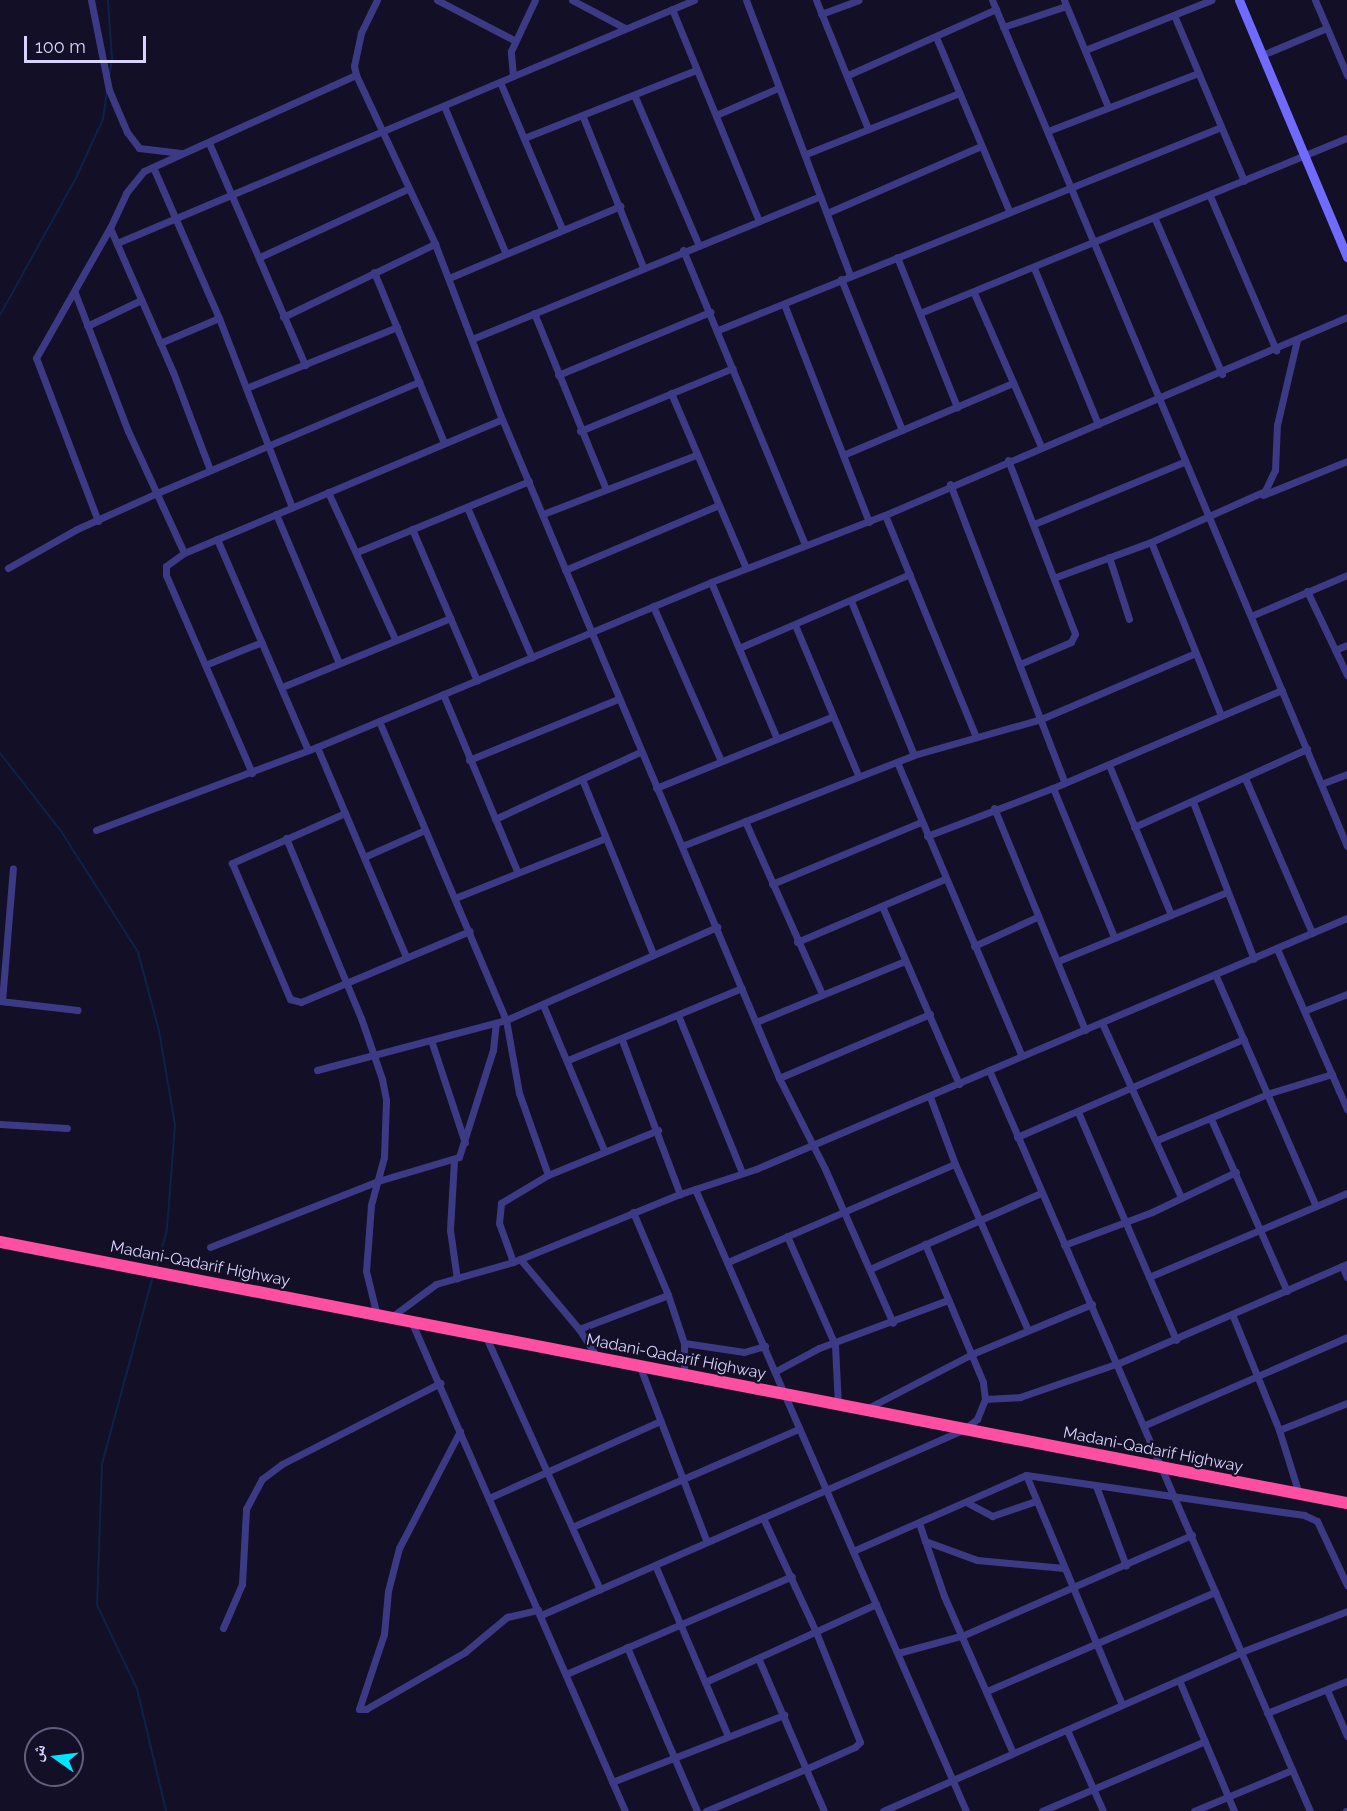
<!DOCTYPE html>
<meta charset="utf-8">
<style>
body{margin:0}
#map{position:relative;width:1347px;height:1811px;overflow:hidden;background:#130f26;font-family:Raleway,"Noto Naskh Arabic",sans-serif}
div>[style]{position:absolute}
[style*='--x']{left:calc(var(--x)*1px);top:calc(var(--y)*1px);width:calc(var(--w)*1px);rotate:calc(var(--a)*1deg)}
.stream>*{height:2px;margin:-1px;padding:0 1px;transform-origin:1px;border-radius:1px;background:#0c2248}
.street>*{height:7px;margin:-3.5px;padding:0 3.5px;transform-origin:3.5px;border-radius:3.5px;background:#3d3a85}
.secondary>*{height:9px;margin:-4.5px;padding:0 4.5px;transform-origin:4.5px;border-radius:4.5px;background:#6f6bff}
.highway>*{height:12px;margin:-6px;padding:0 6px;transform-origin:6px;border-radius:6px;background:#ff4fa3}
span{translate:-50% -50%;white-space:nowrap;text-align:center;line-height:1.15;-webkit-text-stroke:4.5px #130f26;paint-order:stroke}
.street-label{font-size:16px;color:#d9d4ff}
.north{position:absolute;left:24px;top:1727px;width:60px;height:60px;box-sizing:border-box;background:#130f26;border:2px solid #625e7d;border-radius:50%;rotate:284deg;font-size:16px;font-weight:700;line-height:24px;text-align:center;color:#d9d4ff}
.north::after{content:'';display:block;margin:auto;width:21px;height:27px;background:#00e5ff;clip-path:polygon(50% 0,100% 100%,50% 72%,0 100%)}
.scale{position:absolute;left:24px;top:36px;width:122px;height:27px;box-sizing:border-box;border:3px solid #d9d4ff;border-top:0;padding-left:8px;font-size:18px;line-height:21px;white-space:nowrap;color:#d9d4ff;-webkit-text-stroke:4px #130f26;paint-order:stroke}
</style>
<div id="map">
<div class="stream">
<i style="--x:108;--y:0;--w:59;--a:86.1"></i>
<i style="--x:112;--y:59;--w:19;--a:99"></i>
<i style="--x:0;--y:315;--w:157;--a:-61"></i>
<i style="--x:76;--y:178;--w:65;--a:-65.4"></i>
<i style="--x:103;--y:119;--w:27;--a:-82"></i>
<i style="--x:0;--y:753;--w:99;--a:52"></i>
<i style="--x:61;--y:831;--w:143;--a:57.5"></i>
<i style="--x:138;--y:952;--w:82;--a:75.1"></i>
<i style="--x:159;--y:1031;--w:95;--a:80.3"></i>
<i style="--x:175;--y:1125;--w:105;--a:94.4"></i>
<i style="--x:167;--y:1230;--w:40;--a:106"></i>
<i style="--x:153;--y:1276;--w:195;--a:105.2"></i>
<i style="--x:102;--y:1464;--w:141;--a:92"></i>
<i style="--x:97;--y:1605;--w:93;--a:64.5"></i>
<i style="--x:137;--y:1689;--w:125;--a:76.6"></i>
</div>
<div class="street">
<i style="--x:91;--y:0;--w:92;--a:78.7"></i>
<i style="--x:109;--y:90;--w:46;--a:66.8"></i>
<i style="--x:127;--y:132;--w:20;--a:53"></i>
<i style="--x:139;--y:148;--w:42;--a:6.8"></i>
<i style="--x:377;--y:0;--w:37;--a:116"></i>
<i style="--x:361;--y:33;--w:34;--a:102"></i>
<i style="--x:354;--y:66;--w:9;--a:77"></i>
<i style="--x:356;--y:75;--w:187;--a:64.9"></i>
<i style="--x:435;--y:244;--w:187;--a:69.1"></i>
<i style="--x:502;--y:419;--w:715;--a:67.2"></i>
<i style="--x:779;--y:1078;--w:102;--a:63.2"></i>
<i style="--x:825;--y:1169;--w:168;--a:66.2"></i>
<i style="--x:437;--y:0;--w:87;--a:27.5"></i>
<i style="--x:572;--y:0;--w:58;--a:27.9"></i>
<i style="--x:746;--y:0;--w:294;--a:69.3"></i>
<i style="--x:816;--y:0;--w:139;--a:68"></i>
<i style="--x:992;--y:0;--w:917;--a:67.24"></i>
<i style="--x:1064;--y:0;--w:116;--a:67.6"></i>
<i style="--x:1315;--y:0;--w:82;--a:66.9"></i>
<i style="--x:672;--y:9;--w:227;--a:67.7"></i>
<i style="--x:821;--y:14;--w:40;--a:-20.2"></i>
<i style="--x:1174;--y:15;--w:180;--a:67.1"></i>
<i style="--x:1003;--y:27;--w:66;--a:-18.4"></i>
<i style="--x:936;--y:37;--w:189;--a:67.2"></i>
<i style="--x:1085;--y:50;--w:136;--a:-21.6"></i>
<i style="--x:1262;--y:55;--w:70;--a:-22.6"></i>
<i style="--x:848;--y:75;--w:162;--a:-24"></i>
<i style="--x:513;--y:76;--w:25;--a:-95"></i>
<i style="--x:511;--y:51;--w:56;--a:-64.8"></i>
<i style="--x:500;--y:82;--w:160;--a:67.1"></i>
<i style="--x:635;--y:97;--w:159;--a:66.7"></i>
<i style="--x:444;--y:106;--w:160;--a:67.3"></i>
<i style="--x:716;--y:115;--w:68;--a:-23.5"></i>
<i style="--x:583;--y:117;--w:162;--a:68.2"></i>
<i style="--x:1048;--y:131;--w:161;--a:-21.1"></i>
<i style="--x:524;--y:138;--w:185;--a:-21.6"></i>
<i style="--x:209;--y:143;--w:242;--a:66.6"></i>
<i style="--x:806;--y:154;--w:165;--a:-21.7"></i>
<i style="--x:153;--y:167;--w:165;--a:66.4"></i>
<i style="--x:219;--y:318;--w:203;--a:68.9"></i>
<i style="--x:1210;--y:196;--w:168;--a:66.8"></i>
<i style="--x:827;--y:213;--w:168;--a:-23.5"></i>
<i style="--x:1155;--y:219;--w:169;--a:66.6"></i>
<i style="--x:110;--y:228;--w:157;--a:66.4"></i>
<i style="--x:173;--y:372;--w:105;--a:69.3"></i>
<i style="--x:117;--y:243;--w:626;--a:-22.84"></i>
<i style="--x:683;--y:250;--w:319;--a:67.5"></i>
<i style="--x:260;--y:257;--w:164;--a:-24.8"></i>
<i style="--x:897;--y:257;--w:162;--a:68.2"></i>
<i style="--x:1034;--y:268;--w:169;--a:67.7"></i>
<i style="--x:374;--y:272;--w:185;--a:67.7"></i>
<i style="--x:449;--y:278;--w:186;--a:-22.8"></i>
<i style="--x:841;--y:279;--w:163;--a:68"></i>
<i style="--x:75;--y:293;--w:148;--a:69"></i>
<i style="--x:128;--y:431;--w:134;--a:65.3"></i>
<i style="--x:974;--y:293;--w:167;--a:66.4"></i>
<i style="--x:784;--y:304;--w:234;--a:68.7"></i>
<i style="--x:534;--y:313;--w:190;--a:67.8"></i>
<i style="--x:920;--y:313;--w:461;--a:-22.3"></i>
<i style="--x:283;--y:317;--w:169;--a:-25.7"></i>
<i style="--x:87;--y:326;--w:60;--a:-25.7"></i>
<i style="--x:718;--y:330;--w:542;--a:-21.98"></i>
<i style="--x:472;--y:339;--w:376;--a:-22.3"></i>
<i style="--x:160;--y:343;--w:64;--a:-23"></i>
<i style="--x:558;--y:375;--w:165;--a:-22.5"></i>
<i style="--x:246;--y:388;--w:163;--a:-22"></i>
<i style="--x:671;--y:393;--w:190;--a:66.8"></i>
<i style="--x:580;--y:431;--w:165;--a:-22.4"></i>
<i style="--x:843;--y:455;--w:185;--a:-23"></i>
<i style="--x:1008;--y:460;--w:186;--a:68.9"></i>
<i style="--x:1075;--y:634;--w:9;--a:117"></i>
<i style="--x:1071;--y:642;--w:56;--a:156.7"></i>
<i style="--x:950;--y:484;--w:320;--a:69"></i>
<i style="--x:328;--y:492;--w:162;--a:65.5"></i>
<i style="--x:1263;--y:495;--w:91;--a:-22"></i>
<i style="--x:467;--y:507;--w:164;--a:66.7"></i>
<i style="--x:276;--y:514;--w:162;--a:67.1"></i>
<i style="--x:543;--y:514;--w:164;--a:-21.1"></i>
<i style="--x:885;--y:515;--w:240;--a:67.7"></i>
<i style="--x:98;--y:521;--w:174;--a:-110.8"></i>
<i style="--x:36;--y:358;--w:150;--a:-60.4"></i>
<i style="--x:110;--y:228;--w:38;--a:-65"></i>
<i style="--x:126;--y:193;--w:28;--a:-51"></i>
<i style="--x:144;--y:171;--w:233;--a:-24.4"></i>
<i style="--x:1034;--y:524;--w:162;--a:-22.5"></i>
<i style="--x:412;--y:529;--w:165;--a:66.8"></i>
<i style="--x:217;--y:539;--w:230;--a:66.7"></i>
<i style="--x:1151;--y:542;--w:187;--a:68"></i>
<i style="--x:357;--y:552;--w:186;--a:-22.4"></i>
<i style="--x:1109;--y:557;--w:65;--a:72.1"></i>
<i style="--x:8;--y:568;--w:79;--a:-29.5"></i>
<i style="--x:77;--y:529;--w:88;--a:-24.2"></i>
<i style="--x:157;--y:493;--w:285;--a:-23"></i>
<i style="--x:565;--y:570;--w:167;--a:-22.9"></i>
<i style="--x:1056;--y:577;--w:101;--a:-20.2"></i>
<i style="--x:1151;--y:542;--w:125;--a:-24.1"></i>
<i style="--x:1265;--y:491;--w:23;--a:-65"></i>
<i style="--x:1275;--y:470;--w:45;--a:-87.5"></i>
<i style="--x:1277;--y:425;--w:87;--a:-76.8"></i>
<i style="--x:711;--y:582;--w:170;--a:67.2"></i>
<i style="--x:1307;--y:591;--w:93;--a:64.5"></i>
<i style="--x:851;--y:601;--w:166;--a:67.8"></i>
<i style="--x:653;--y:606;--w:169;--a:66.3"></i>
<i style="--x:1251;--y:616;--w:104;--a:-23.1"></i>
<i style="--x:795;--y:625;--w:163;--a:67.2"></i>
<i style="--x:739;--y:648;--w:186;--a:-23.4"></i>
<i style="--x:1335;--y:650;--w:13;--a:-23"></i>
<i style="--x:205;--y:665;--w:61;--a:-22"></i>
<i style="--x:282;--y:687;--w:182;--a:-22.3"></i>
<i style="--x:443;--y:694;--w:192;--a:67.3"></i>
<i style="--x:379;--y:721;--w:325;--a:67"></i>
<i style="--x:506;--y:1020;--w:74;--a:79.9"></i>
<i style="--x:519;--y:1093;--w:87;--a:70.5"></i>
<i style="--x:317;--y:747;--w:228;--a:67"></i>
<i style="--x:469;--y:760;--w:161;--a:-22.3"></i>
<i style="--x:897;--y:762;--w:319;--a:67"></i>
<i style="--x:1109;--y:765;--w:162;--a:67.5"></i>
<i style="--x:252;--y:773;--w:216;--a:-113.5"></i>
<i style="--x:166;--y:575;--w:9;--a:-90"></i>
<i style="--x:166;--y:566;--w:22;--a:-36"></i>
<i style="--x:184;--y:553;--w:345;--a:-22.8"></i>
<i style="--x:1245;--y:778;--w:169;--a:66.6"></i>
<i style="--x:582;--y:779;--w:189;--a:67.9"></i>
<i style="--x:1321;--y:784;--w:28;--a:-21"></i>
<i style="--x:656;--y:788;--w:191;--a:-22.1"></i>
<i style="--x:1053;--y:788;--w:161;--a:67.7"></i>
<i style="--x:1193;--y:802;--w:168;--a:68.8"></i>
<i style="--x:994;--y:808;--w:240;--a:67.7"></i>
<i style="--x:345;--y:813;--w:124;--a:156.1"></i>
<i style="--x:232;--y:863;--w:148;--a:66.9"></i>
<i style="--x:290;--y:999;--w:11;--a:15"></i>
<i style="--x:301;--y:1002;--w:183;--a:-22.8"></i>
<i style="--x:495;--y:819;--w:160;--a:-24.8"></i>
<i style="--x:745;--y:821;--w:189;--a:66"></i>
<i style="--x:1134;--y:827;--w:190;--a:-24.3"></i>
<i style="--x:96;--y:830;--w:236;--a:-20.6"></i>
<i style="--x:317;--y:747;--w:427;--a:-22.7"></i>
<i style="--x:711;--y:582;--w:186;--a:-21.1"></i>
<i style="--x:885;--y:515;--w:503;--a:-23.2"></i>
<i style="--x:927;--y:836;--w:135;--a:-20.9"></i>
<i style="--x:1053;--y:788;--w:249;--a:-23.2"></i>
<i style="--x:286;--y:838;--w:195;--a:67.4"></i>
<i style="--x:361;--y:1018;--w:65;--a:71"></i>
<i style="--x:382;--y:1079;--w:21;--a:79"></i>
<i style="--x:386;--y:1100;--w:57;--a:92"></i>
<i style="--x:384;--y:1157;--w:50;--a:105.2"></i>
<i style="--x:371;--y:1205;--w:66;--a:94.3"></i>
<i style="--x:366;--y:1271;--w:46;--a:76.3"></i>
<i style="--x:682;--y:846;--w:249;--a:-21.4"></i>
<i style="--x:914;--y:755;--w:132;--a:-15.8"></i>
<i style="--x:1041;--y:719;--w:168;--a:-23.1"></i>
<i style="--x:364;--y:857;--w:67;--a:-23.9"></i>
<i style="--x:772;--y:884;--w:161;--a:-22.6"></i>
<i style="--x:455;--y:898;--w:162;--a:-21.7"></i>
<i style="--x:882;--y:906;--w:194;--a:66.6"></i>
<i style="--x:797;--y:942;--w:161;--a:-23.1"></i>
<i style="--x:974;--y:946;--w:69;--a:-24.7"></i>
<i style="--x:1277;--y:949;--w:175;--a:66.4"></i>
<i style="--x:1058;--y:961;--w:180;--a:-22.2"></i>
<i style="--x:1215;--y:974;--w:253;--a:66.5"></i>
<i style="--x:0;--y:1001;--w:78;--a:6.7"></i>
<i style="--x:2;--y:1001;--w:133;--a:-85.3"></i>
<i style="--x:543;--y:1005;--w:157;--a:67.2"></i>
<i style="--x:1306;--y:1010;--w:44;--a:-21.3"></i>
<i style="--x:678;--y:1015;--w:170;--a:67.9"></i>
<i style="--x:756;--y:1022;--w:161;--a:-22.3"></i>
<i style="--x:1102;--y:1023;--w:191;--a:65.6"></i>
<i style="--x:431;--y:1040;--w:108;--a:71.7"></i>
<i style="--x:622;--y:1040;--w:165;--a:69.4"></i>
<i style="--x:680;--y:1194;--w:80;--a:-18.2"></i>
<i style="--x:756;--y:1169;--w:642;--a:-23.01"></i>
<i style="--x:568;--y:1060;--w:188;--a:-22.5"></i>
<i style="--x:317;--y:1070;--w:196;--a:-14.8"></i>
<i style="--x:506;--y:1020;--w:231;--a:-23.8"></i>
<i style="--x:989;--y:1070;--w:808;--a:66.58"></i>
<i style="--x:779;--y:1078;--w:164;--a:-23"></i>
<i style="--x:930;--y:1097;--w:72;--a:69.5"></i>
<i style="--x:955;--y:1164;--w:181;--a:66.3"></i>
<i style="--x:1078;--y:1112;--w:248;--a:66.7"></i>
<i style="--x:1211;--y:1119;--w:188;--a:66.2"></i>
<i style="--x:0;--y:1124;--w:67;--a:3.4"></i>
<i style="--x:1017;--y:1137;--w:247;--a:-23.4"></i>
<i style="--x:1157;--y:1140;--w:122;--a:-22.6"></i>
<i style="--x:1270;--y:1093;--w:65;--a:-17"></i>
<i style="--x:454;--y:1160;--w:70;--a:93.3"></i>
<i style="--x:450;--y:1230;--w:49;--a:81.9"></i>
<i style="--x:695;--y:1189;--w:678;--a:66.46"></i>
<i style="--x:633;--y:1212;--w:90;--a:67.1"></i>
<i style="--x:668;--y:1295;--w:51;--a:71.6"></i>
<i style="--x:684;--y:1343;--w:33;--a:90"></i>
<i style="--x:787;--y:1236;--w:119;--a:66.2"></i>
<i style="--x:835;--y:1345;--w:61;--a:87.2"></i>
<i style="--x:1064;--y:1245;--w:94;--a:-20.6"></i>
<i style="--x:1152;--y:1212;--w:93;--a:-25.5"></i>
<i style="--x:210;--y:1247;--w:180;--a:-21.4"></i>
<i style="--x:378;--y:1181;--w:84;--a:-16.5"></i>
<i style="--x:459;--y:1157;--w:112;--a:-72.4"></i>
<i style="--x:493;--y:1050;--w:27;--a:-84"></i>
<i style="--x:520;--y:1259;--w:92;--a:49.9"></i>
<i style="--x:579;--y:1329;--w:35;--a:57"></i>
<i style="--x:513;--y:1262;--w:41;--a:-109.7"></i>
<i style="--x:499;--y:1223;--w:20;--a:-84"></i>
<i style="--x:501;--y:1203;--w:55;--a:-30.8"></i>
<i style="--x:548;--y:1175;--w:119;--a:-22.2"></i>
<i style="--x:728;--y:1262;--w:247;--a:-23.4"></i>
<i style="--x:1342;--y:1266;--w:12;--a:66"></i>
<i style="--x:870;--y:1269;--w:187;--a:-24"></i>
<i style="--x:1149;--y:1277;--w:215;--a:-23"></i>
<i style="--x:1232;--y:1314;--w:125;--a:67.9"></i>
<i style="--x:1279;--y:1430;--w:67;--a:72.6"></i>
<i style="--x:390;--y:1318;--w:57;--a:-36.5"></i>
<i style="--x:436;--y:1284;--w:80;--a:-15.9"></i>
<i style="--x:513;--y:1262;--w:180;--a:-22.2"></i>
<i style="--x:412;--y:1323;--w:532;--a:66.42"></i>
<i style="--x:579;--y:1329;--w:95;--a:-20.9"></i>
<i style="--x:486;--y:1337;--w:277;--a:65.7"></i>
<i style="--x:684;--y:1343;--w:61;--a:8.5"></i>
<i style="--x:744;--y:1352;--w:22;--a:-16"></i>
<i style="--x:640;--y:1367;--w:187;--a:69.1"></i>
<i style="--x:776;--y:1371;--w:49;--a:-28.1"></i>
<i style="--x:819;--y:1348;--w:138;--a:-20.4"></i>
<i style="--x:985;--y:1399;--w:35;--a:-3"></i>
<i style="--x:1020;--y:1397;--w:105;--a:-19"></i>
<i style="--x:1119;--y:1363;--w:249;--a:-23.5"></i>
<i style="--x:866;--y:1409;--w:119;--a:-27.4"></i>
<i style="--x:972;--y:1354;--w:130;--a:-22.6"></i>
<i style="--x:1145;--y:1425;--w:220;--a:-23.5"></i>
<i style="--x:1279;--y:1430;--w:73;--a:-21.7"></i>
<i style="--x:460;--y:1431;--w:132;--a:117.5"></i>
<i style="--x:399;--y:1548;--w:44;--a:104.3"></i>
<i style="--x:388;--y:1591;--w:43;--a:95.3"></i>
<i style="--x:384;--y:1634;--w:79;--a:108.4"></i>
<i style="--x:359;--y:1709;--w:7;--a:0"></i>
<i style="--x:366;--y:1709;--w:114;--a:-29.9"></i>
<i style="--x:465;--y:1652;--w:55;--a:-39.8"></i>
<i style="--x:507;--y:1617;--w:32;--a:-13"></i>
<i style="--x:1026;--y:1475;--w:248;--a:67.3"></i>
<i style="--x:1096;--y:1486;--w:85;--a:69.4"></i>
<i style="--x:489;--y:1498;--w:185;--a:-24.2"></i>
<i style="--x:966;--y:1502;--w:30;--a:28"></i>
<i style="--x:992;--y:1516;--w:46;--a:-18.8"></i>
<i style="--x:919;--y:1523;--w:77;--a:71.1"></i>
<i style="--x:944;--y:1596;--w:171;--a:66.3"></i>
<i style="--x:572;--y:1527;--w:247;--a:-23.4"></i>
<i style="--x:925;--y:1541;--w:55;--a:20.1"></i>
<i style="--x:977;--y:1560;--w:87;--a:5.3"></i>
<i style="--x:853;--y:1551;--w:189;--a:-23.7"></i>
<i style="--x:1026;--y:1475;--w:281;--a:8.2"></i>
<i style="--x:1304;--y:1515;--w:14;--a:25"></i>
<i style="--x:1317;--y:1521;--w:71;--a:64.9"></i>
<i style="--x:655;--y:1565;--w:186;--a:66.9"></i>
<i style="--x:541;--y:1615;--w:461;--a:-23.7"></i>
<i style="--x:963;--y:1430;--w:18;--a:-38"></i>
<i style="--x:977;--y:1419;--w:22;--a:-68"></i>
<i style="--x:985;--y:1399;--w:17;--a:-97"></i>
<i style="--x:983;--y:1382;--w:150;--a:-112.8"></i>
<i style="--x:223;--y:1628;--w:48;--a:-66.6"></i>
<i style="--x:242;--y:1584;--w:75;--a:-86.9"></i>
<i style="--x:246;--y:1509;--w:34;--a:-62"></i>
<i style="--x:262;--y:1479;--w:25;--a:-37"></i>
<i style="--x:282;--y:1464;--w:178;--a:-27.1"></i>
<i style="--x:627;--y:1647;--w:178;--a:66.9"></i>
<i style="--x:898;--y:1653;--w:68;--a:-15.3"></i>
<i style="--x:964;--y:1635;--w:249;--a:-23.7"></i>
<i style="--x:759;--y:1660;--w:164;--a:66.7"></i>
<i style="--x:566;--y:1674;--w:246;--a:-23.4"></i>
<i style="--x:1179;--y:1680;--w:142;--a:67.2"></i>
<i style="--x:705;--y:1682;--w:188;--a:-24.5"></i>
<i style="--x:1327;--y:1690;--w:50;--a:66.5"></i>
<i style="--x:987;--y:1691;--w:249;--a:-23.5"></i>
<i style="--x:1267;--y:1713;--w:86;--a:-21.8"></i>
<i style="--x:1067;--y:1730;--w:89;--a:66"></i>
<i style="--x:612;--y:1782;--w:185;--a:-21.3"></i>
<i style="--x:706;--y:1811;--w:111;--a:-22.9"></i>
<i style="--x:808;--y:1768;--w:51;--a:-24.1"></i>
<i style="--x:855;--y:1747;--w:7;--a:-45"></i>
<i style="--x:860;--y:1742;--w:118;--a:-111.8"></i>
<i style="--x:816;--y:1632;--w:126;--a:-114.9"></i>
<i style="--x:883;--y:1811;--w:392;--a:-23.9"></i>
<i style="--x:1241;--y:1652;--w:114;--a:-21.1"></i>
<i style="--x:1042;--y:1811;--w:177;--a:-23.2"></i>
<i style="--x:1194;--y:1811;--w:106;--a:-22.7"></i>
<i style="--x:1346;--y:1811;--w:1;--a:0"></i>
</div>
<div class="secondary">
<i style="--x:1239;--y:0;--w:279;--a:67.2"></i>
</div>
<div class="highway">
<i style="--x:0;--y:1242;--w:1372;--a:10.97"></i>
</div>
<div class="street-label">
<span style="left:200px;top:1264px;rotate:11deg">Madani-Qadarif Highway</span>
<span style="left:676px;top:1357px;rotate:11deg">Madani-Qadarif Highway</span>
<span style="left:1153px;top:1450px;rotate:11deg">Madani-Qadarif Highway</span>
</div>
<div class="north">ش</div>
<div class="scale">100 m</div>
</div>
